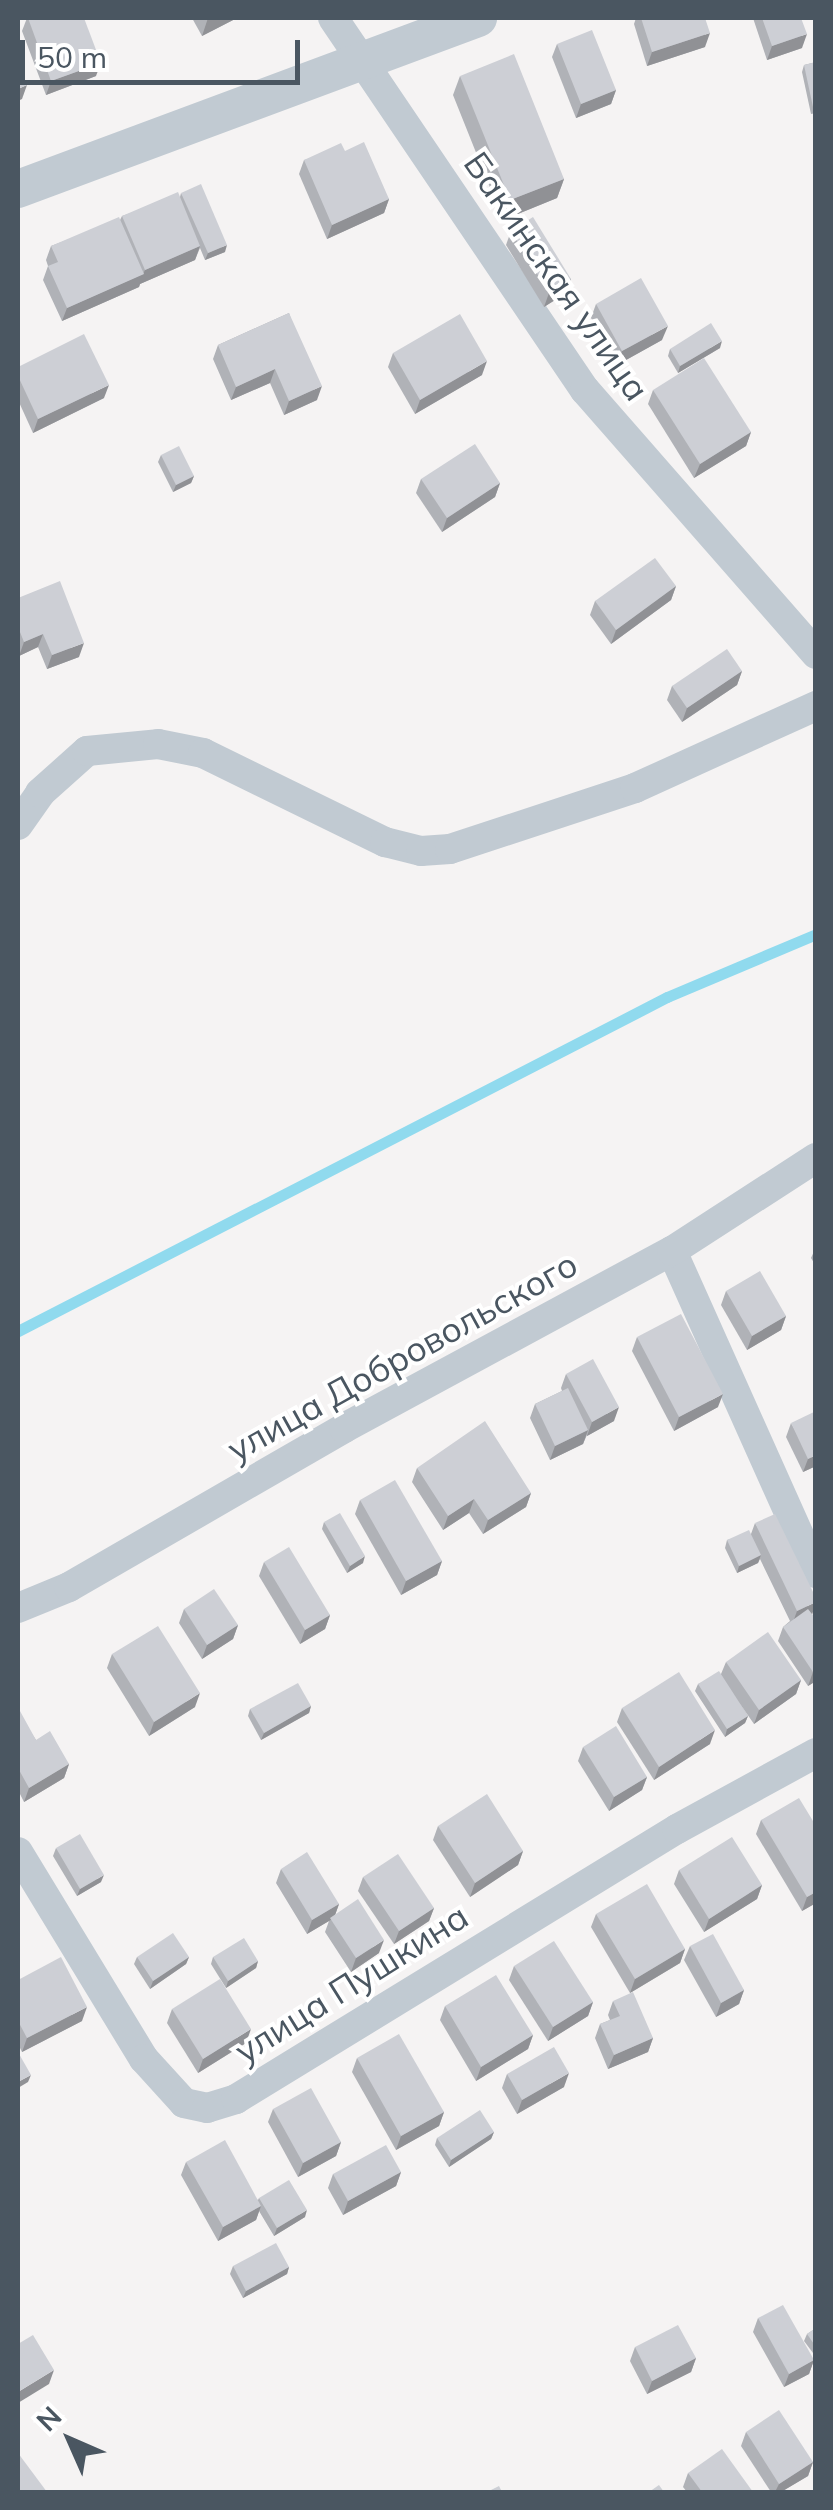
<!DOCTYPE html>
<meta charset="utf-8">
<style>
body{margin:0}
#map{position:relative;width:833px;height:2510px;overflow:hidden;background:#f5f3f3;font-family:Mulish,sans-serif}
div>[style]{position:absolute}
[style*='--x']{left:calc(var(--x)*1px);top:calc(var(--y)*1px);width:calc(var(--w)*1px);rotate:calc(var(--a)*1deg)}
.stream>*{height:11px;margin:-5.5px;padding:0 5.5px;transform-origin:5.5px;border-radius:5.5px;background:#90daee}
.minor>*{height:30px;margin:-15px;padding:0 15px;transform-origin:15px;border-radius:15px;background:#c1cad2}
.tertiary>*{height:38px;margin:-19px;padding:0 19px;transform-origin:19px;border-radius:19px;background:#c1cad2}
.wall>*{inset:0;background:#b0b2b7}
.shaded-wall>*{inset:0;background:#909195}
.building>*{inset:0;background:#cdcfd5}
span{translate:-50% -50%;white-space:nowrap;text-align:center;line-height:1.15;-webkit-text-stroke:8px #fff;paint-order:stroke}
.street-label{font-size:35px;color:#4a5661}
.frame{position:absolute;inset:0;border:20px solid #4a5661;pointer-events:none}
.north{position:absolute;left:20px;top:2390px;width:100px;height:100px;-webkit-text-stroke:8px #fff;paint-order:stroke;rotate:315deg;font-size:28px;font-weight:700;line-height:40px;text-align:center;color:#4a5661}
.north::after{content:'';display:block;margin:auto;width:35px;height:45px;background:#4a5661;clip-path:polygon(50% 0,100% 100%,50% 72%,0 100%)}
.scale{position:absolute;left:20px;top:40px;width:280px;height:45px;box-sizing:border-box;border:5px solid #4a5661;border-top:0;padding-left:12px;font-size:30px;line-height:35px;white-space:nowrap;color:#4a5661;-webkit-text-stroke:8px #fff;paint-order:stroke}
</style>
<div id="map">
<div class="stream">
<i style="--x:18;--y:1331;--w:730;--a:-27.23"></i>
<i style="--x:667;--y:997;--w:162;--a:-22.9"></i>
</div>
<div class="minor">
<i style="--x:333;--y:18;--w:449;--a:55.9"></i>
<i style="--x:585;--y:390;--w:351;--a:48.8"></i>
<i style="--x:18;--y:825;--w:39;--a:-55"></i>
<i style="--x:40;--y:793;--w:63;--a:-41.8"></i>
<i style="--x:87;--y:751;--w:71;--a:-5.6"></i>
<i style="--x:158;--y:744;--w:46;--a:11.3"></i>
<i style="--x:203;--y:753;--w:203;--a:26.1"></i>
<i style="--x:385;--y:842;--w:37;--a:14"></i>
<i style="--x:421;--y:851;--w:29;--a:-4"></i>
<i style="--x:450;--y:849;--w:195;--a:-18.2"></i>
<i style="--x:635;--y:788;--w:199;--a:-24.4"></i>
<i style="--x:672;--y:1251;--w:353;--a:65.9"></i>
<i style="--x:18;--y:1608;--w:55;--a:-22.4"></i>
<i style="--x:69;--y:1587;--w:318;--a:-30"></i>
<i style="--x:344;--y:1428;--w:373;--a:-28.4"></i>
<i style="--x:672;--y:1251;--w:171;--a:-32.9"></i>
<i style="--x:18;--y:1852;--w:242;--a:58.7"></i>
<i style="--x:144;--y:2059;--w:59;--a:47.7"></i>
<i style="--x:184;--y:2103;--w:24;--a:12"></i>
<i style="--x:207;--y:2108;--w:30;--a:-17"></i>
<i style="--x:236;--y:2099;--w:517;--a:-31.48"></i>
<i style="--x:677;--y:1829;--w:158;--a:-28.7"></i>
</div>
<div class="tertiary">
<i style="--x:18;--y:189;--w:491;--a:-20.4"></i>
</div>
<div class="wall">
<i style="clip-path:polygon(27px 18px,96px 76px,46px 95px,22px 31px)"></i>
<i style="clip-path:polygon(192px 18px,237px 18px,202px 36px)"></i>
<i style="clip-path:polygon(636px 18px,705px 18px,705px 47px,647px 66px,634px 24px)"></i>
<i style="clip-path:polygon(753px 18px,801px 18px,802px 48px,767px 60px)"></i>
<i style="clip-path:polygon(557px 44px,616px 90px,611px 104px,576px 118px,552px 57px)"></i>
<i style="clip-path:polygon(816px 62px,816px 113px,811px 114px,802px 72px,804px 65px)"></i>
<i style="clip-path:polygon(460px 76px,564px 179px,557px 198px,503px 220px,453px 95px)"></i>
<i style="clip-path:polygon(345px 151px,389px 199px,384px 213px,327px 239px,299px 174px,304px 160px)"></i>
<i style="clip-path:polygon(181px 193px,225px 252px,205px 260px,200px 248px,195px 260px,140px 284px,139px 287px,62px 321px,43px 280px,48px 266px,46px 260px,51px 246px,120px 220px,122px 216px,180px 197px)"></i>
<i style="clip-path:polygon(511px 231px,571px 279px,566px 293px,544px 307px,506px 245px)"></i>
<i style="clip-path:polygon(596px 304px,662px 340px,617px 365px,591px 318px)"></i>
<i style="clip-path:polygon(289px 313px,317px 400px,284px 415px,270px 383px,231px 400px,213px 359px,218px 345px)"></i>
<i style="clip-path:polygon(720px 348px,678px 373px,668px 356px,670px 349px)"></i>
<i style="clip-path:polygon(393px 353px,482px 375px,415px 414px,388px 367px)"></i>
<i style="clip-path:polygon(18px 367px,104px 398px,33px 433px,18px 400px)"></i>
<i style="clip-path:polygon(653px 390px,751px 432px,746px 446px,694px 478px,648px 404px)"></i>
<i style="clip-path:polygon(161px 455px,194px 476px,191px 483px,173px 492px,158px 462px)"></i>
<i style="clip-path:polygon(421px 479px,500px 483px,495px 497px,442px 532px,416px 493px)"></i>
<i style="clip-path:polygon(676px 586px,671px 600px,611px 644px,590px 615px,595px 601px)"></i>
<i style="clip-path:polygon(18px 598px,79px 657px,47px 669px,38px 647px,19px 656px)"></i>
<i style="clip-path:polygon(742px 671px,737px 685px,682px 722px,667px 700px,672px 686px)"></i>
<i style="clip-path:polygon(816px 1247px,816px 1266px,811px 1258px)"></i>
<i style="clip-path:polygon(726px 1291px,786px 1316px,781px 1330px,747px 1350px,721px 1305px)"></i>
<i style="clip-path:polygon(637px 1337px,718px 1407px,674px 1431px,632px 1351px)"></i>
<i style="clip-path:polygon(566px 1374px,614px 1421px,587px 1436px,587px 1435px,583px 1444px,550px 1460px,530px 1418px,535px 1404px,562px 1391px,561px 1388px)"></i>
<i style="clip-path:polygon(791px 1423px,816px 1466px,803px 1472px,786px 1437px)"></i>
<i style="clip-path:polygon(417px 1468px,531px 1493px,526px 1507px,483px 1534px,469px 1513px,443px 1530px,412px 1482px)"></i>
<i style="clip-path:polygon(360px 1500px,442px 1561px,437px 1575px,401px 1595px,355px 1514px)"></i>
<i style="clip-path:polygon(324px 1522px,363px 1563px,347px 1573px,322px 1529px)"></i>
<i style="clip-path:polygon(755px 1523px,812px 1614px,816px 1681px,808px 1686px,778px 1641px,783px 1627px,790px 1621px,760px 1559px,758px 1563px,737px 1573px,725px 1548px,727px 1540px,751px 1534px)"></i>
<i style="clip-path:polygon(264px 1562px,330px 1615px,325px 1629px,300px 1644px,259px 1576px)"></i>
<i style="clip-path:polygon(184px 1609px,238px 1625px,233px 1639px,202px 1659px,179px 1623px)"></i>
<i style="clip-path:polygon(112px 1654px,195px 1707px,149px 1736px,107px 1668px)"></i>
<i style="clip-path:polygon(726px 1662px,801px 1680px,796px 1694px,754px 1724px,738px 1701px,748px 1716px,745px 1723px,725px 1737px,695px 1691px,698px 1684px,721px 1674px)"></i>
<i style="clip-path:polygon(311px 1706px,309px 1713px,261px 1740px,248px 1716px,250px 1709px)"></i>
<i style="clip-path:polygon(622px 1708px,710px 1744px,654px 1780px,617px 1722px)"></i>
<i style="clip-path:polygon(18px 1713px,36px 1740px,69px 1764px,64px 1778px,24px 1802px,18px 1790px)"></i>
<i style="clip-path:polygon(583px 1747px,647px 1777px,642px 1790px,609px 1811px,578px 1761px)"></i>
<i style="clip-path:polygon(761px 1820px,816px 1826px,816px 1903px,802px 1911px,756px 1834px)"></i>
<i style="clip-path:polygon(438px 1826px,523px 1851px,518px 1865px,470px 1897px,433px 1840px)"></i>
<i style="clip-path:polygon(56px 1848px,101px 1882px,77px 1896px,53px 1856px)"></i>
<i style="clip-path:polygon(281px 1869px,339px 1904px,335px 1915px,379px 1953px,351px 1972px,325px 1932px,329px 1921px,307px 1934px,276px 1883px)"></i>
<i style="clip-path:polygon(679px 1870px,762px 1885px,757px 1899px,704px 1932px,674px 1884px)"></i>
<i style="clip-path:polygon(363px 1877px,434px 1908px,429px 1921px,394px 1944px,358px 1891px)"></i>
<i style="clip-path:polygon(596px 1914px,685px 1949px,680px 1963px,630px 1993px,591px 1927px)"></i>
<i style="clip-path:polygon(690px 1946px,744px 1990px,739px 2004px,716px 2017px,684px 1960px)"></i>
<i style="clip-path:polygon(137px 1957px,189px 1957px,186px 1964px,150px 1989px,134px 1964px)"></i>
<i style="clip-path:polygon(213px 1957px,258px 1961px,256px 1968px,226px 1988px,211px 1964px)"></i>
<i style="clip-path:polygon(514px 1966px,593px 2002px,588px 2016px,548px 2041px,509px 1980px)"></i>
<i style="clip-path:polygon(18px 1980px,82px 2021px,22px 2052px,18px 2044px)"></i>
<i style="clip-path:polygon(613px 2001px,653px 2038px,648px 2052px,608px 2069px,595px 2038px,600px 2024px,610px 2020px,608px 2015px)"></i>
<i style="clip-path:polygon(445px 2006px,533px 2035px,528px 2049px,476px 2081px,440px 2020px)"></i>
<i style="clip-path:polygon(172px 2009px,246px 2043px,198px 2073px,167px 2023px)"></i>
<i style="clip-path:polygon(357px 2058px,444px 2112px,439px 2126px,396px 2150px,352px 2072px)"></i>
<i style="clip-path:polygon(507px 2074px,564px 2087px,517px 2114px,502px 2088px)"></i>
<i style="clip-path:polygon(273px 2109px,341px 2142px,336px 2156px,298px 2177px,268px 2122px)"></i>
<i style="clip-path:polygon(494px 2132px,491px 2139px,449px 2167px,435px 2145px,437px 2138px)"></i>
<i style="clip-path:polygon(186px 2162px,258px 2200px,259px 2198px,305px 2217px,274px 2236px,259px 2211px,256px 2220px,218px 2241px,181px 2175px)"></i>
<i style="clip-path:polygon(401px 2172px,396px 2186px,343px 2215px,328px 2188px,333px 2174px)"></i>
<i style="clip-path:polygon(233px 2266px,289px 2267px,287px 2274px,243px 2298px,230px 2274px)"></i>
<i style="clip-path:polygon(758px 2318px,814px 2360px,809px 2374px,784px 2387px,753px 2332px)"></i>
<i style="clip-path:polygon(816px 2328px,816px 2357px,804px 2341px,807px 2334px)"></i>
<i style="clip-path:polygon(635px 2347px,696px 2358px,691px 2372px,647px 2394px,630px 2361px)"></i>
<i style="clip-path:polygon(746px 2432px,813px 2462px,808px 2476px,781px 2492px,771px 2492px,741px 2446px)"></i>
<i style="clip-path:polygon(688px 2473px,753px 2492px,687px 2492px,683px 2487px)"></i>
</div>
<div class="shaded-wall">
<i style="clip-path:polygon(208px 18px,237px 18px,202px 36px)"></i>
<i style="clip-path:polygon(710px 33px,705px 47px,647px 66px,652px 52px)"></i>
<i style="clip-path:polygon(807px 34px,802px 48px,767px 60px,772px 46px)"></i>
<i style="clip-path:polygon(101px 63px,96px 76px,46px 95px,51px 81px)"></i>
<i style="clip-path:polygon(27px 85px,22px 99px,18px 101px,18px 89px)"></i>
<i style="clip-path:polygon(616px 90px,611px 104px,576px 118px,581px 104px)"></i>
<i style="clip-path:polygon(564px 179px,557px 198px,503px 220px,510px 200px)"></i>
<i style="clip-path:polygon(389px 199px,384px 213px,327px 239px,332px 225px)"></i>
<i style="clip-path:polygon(227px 245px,225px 252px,205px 260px,208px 253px)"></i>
<i style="clip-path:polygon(200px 246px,195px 260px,140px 284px,139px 287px,62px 321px,67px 308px,143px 274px,145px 270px)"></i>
<i style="clip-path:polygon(571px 279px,566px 293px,544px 307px,549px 293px)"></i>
<i style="clip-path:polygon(668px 326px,662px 340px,617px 365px,622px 351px)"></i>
<i style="clip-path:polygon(722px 341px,720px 348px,678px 373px,680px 366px)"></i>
<i style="clip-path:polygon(487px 361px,482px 375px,415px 414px,420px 400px)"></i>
<i style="clip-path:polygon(275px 369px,270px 383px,231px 400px,236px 387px)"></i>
<i style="clip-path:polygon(109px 385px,104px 398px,33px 433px,38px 419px)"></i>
<i style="clip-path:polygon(322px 386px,317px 400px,284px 415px,289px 401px)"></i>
<i style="clip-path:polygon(751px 432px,746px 446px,694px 478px,700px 464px)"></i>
<i style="clip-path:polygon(194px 476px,191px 483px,173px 492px,176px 485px)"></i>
<i style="clip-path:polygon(500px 483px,495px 497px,442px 532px,447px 518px)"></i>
<i style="clip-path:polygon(676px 586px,671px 600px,611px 644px,616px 630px)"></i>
<i style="clip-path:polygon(43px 634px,38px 647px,19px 656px,24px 642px)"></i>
<i style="clip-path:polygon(84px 643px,79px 657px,47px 669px,52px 655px)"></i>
<i style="clip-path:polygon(742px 671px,737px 685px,682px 722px,687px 708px)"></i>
<i style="clip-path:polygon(786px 1316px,781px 1330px,747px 1350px,752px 1336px)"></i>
<i style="clip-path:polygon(723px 1394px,718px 1407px,674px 1431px,679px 1417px)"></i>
<i style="clip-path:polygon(619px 1407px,614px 1421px,587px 1436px,592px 1422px)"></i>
<i style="clip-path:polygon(588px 1430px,583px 1444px,550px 1460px,555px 1446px)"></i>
<i style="clip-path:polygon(816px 1455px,816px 1466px,803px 1472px,808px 1459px)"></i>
<i style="clip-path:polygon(531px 1493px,526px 1507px,483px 1534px,488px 1520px)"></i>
<i style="clip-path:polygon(474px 1499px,469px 1513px,443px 1530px,448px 1516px)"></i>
<i style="clip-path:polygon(761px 1555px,758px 1563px,737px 1573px,739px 1566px)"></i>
<i style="clip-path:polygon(365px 1556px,363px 1563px,347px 1573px,350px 1566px)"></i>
<i style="clip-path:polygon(442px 1561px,437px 1575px,401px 1595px,406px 1581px)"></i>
<i style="clip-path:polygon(816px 1602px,812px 1615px,792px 1625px,797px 1611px)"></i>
<i style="clip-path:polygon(330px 1615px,325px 1629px,300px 1644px,305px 1630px)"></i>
<i style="clip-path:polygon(238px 1625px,233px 1639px,202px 1659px,207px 1645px)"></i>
<i style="clip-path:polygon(816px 1670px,816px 1681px,808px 1686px,813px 1672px)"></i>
<i style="clip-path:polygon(801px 1680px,796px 1694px,754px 1724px,759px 1710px)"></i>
<i style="clip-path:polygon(200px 1693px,195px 1707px,149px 1736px,154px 1722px)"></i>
<i style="clip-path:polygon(311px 1706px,309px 1713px,261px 1740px,264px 1733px)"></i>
<i style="clip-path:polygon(748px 1716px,745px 1723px,725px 1737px,727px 1729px)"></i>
<i style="clip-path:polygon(715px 1730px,710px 1744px,654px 1780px,659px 1767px)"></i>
<i style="clip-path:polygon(69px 1764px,64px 1778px,24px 1802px,29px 1788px)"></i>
<i style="clip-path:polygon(647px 1777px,642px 1790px,609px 1811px,614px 1797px)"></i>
<i style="clip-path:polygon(523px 1851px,518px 1865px,470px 1897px,475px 1883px)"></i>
<i style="clip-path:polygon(104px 1875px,101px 1882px,77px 1896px,80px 1889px)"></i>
<i style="clip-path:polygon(762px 1885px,757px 1899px,704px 1932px,709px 1919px)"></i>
<i style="clip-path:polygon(816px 1892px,816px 1903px,802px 1911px,807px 1897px)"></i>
<i style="clip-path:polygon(339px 1904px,334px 1918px,307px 1934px,312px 1920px)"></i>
<i style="clip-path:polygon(434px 1908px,429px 1921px,394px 1944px,399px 1931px)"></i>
<i style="clip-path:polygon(384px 1940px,379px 1953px,351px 1972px,356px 1958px)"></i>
<i style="clip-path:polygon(685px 1949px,680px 1963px,630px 1993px,635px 1979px)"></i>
<i style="clip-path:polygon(189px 1957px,186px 1964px,150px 1989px,153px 1981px)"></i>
<i style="clip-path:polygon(258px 1961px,256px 1968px,226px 1988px,228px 1981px)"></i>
<i style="clip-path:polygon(744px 1990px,739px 2004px,716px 2017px,721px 2003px)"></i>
<i style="clip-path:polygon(593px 2002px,588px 2016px,548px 2041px,553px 2027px)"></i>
<i style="clip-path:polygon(87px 2007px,82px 2021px,22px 2052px,27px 2038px)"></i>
<i style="clip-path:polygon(251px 2029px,246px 2043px,198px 2073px,203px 2059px)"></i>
<i style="clip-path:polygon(533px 2035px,528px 2049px,476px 2081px,481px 2067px)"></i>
<i style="clip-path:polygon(653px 2038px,648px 2052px,608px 2069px,614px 2055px)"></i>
<i style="clip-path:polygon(569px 2073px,564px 2087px,517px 2114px,522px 2100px)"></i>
<i style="clip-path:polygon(31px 2075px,28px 2082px,18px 2088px,18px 2082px)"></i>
<i style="clip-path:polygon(444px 2112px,439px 2126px,396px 2150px,401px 2136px)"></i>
<i style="clip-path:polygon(494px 2132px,491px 2139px,449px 2167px,451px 2160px)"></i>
<i style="clip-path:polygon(341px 2142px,336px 2156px,298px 2177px,303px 2163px)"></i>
<i style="clip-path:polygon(401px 2172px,396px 2186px,343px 2215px,348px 2201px)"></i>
<i style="clip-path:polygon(261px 2206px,256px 2220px,218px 2241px,223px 2227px)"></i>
<i style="clip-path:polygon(307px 2210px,305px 2217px,274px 2236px,277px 2228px)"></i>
<i style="clip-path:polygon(289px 2267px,287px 2274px,243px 2298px,246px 2291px)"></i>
<i style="clip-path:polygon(696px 2358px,691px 2372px,647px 2394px,652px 2381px)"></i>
<i style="clip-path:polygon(814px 2360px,809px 2374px,784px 2387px,789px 2374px)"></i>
<i style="clip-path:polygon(54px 2370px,49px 2384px,18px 2403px,18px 2392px)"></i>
<i style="clip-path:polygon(813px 2462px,808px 2476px,781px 2492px,775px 2492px,779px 2484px)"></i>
</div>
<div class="building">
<i style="clip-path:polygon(28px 18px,84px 18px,101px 63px,51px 81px)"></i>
<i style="clip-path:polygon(641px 18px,705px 18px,710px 33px,652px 52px)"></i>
<i style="clip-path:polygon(762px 18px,801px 18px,807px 34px,772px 46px)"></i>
<i style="clip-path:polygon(592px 30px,616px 90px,581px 104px,557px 44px)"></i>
<i style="clip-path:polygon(514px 54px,564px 179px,510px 200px,460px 76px)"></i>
<i style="clip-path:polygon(18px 62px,27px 85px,18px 89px)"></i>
<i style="clip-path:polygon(816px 62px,816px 106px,813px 107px,804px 65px)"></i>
<i style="clip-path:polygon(364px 142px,389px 199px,332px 225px,304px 160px,341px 143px,345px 151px)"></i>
<i style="clip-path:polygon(201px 184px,227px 245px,208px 253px,181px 193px)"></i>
<i style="clip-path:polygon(178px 192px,200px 246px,145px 270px,122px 216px)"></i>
<i style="clip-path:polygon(119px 217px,144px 274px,67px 308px,48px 266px,58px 262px,51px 246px)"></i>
<i style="clip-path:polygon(533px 217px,571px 279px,549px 293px,511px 231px)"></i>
<i style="clip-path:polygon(641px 278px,668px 326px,622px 351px,596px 304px)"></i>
<i style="clip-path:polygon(289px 313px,322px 386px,289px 401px,275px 369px,236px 387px,218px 345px)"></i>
<i style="clip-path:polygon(460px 314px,487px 361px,420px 400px,393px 353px)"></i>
<i style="clip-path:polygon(711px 323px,722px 341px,680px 366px,670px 349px)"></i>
<i style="clip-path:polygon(84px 334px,109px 385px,38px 419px,18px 376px,18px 367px)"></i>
<i style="clip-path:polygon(704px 358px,751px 432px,700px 464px,653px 390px)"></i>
<i style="clip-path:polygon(475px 444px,500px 483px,447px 518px,421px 479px)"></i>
<i style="clip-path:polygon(179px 446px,194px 476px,176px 485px,161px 455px)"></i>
<i style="clip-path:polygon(655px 558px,676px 586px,616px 630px,595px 601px)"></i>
<i style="clip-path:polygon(60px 581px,84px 643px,52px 655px,43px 634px,24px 642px,18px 627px,18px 598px)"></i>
<i style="clip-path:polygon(727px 649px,742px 671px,687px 708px,672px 686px)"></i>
<i style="clip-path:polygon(760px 1271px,786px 1316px,752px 1336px,726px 1291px)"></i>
<i style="clip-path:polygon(681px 1314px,723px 1394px,679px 1417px,637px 1337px)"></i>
<i style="clip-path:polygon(593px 1359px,619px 1407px,592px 1422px,566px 1374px)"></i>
<i style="clip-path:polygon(568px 1388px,588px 1430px,555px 1446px,535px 1404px)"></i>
<i style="clip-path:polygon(816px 1411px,816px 1455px,808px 1459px,791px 1423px)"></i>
<i style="clip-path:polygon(485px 1421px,531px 1493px,488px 1520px,474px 1499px,448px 1516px,417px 1468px)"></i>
<i style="clip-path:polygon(395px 1480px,442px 1561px,406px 1581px,360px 1500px)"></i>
<i style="clip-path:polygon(340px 1513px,365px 1556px,350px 1566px,324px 1522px)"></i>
<i style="clip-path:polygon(775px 1514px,816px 1598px,816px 1602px,797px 1611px,755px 1523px)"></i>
<i style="clip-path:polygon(749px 1530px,761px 1555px,739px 1566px,727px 1540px)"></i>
<i style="clip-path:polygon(289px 1547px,330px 1615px,305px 1630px,264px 1562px)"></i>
<i style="clip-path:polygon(214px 1589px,238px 1625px,207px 1645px,184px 1609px)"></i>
<i style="clip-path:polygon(808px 1609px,816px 1619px,816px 1670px,813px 1672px,783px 1627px)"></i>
<i style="clip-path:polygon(158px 1626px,200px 1693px,154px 1722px,112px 1654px)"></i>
<i style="clip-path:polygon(768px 1632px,801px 1680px,759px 1710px,726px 1662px)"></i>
<i style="clip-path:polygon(719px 1671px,748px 1716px,727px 1729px,698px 1684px)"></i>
<i style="clip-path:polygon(679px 1672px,715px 1730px,659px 1767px,622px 1708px)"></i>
<i style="clip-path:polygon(298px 1683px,311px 1706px,264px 1733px,250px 1709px)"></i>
<i style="clip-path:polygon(20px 1711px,36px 1740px,50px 1731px,69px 1764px,29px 1788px,18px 1768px,18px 1713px)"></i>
<i style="clip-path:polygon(616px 1726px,647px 1777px,614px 1797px,583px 1747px)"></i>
<i style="clip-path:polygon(487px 1794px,523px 1851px,475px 1883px,438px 1826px)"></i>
<i style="clip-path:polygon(799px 1798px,816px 1826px,816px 1892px,807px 1897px,761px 1820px)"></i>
<i style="clip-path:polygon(80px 1834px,104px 1875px,80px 1889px,56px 1848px)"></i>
<i style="clip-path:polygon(732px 1837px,762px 1885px,709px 1919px,679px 1870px)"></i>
<i style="clip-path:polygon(307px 1852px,339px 1904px,312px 1920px,281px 1869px)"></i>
<i style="clip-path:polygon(398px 1854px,434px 1908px,399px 1931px,363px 1877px)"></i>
<i style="clip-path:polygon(647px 1884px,685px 1949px,635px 1979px,596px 1914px)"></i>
<i style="clip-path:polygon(358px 1899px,384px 1940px,356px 1958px,330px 1918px)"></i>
<i style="clip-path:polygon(173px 1933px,189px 1957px,153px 1981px,137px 1957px)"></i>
<i style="clip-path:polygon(713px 1934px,744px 1990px,721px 2003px,690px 1946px)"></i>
<i style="clip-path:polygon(244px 1938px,258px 1961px,228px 1981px,213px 1957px)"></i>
<i style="clip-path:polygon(554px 1941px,593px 2002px,553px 2027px,514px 1966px)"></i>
<i style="clip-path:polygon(61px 1957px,87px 2007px,27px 2038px,18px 2021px,18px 1980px)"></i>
<i style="clip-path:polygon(496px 1975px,533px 2035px,481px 2067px,445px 2006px)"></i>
<i style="clip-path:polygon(220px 1979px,251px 2029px,203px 2059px,172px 2009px)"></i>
<i style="clip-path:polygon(633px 1992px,653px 2038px,614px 2055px,600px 2024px,620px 2016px,613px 2001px)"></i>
<i style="clip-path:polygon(399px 2034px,444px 2112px,401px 2136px,357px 2058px)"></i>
<i style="clip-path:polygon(554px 2047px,569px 2073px,522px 2100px,507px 2074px)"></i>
<i style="clip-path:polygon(18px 2052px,31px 2075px,18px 2082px)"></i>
<i style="clip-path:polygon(311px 2088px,341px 2142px,303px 2163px,273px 2109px)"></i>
<i style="clip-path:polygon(480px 2110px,494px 2132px,451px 2160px,437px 2138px)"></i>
<i style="clip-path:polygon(225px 2140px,261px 2206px,223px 2227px,186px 2162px)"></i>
<i style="clip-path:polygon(386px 2145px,401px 2172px,348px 2201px,333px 2174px)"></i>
<i style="clip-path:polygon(289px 2180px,307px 2210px,277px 2228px,259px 2198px)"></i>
<i style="clip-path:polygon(276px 2243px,289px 2267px,246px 2291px,233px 2266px)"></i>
<i style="clip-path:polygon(783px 2305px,814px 2360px,789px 2374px,758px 2318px)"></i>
<i style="clip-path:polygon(678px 2325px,696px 2358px,652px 2381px,635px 2347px)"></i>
<i style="clip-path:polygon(816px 2328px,816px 2347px,807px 2334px)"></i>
<i style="clip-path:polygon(33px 2335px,54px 2370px,18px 2392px,18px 2344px)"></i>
<i style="clip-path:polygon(779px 2410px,813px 2462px,779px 2484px,746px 2432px)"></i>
<i style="clip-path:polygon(722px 2449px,753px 2492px,702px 2492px,688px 2473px)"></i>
<i style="clip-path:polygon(18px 2453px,47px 2492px,18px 2492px)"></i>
<i style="clip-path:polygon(659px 2485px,664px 2492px,649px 2492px)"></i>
<i style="clip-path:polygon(499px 2486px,502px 2492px,487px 2492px)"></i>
</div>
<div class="street-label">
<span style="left:557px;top:276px;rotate:55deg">Бакинская улица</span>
<span style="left:402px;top:1356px;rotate:-29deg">улица Добровольского</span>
<span style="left:351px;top:1983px;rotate:-32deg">улица Пушкина</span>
</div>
<div class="frame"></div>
<div class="north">N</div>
<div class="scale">50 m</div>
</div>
